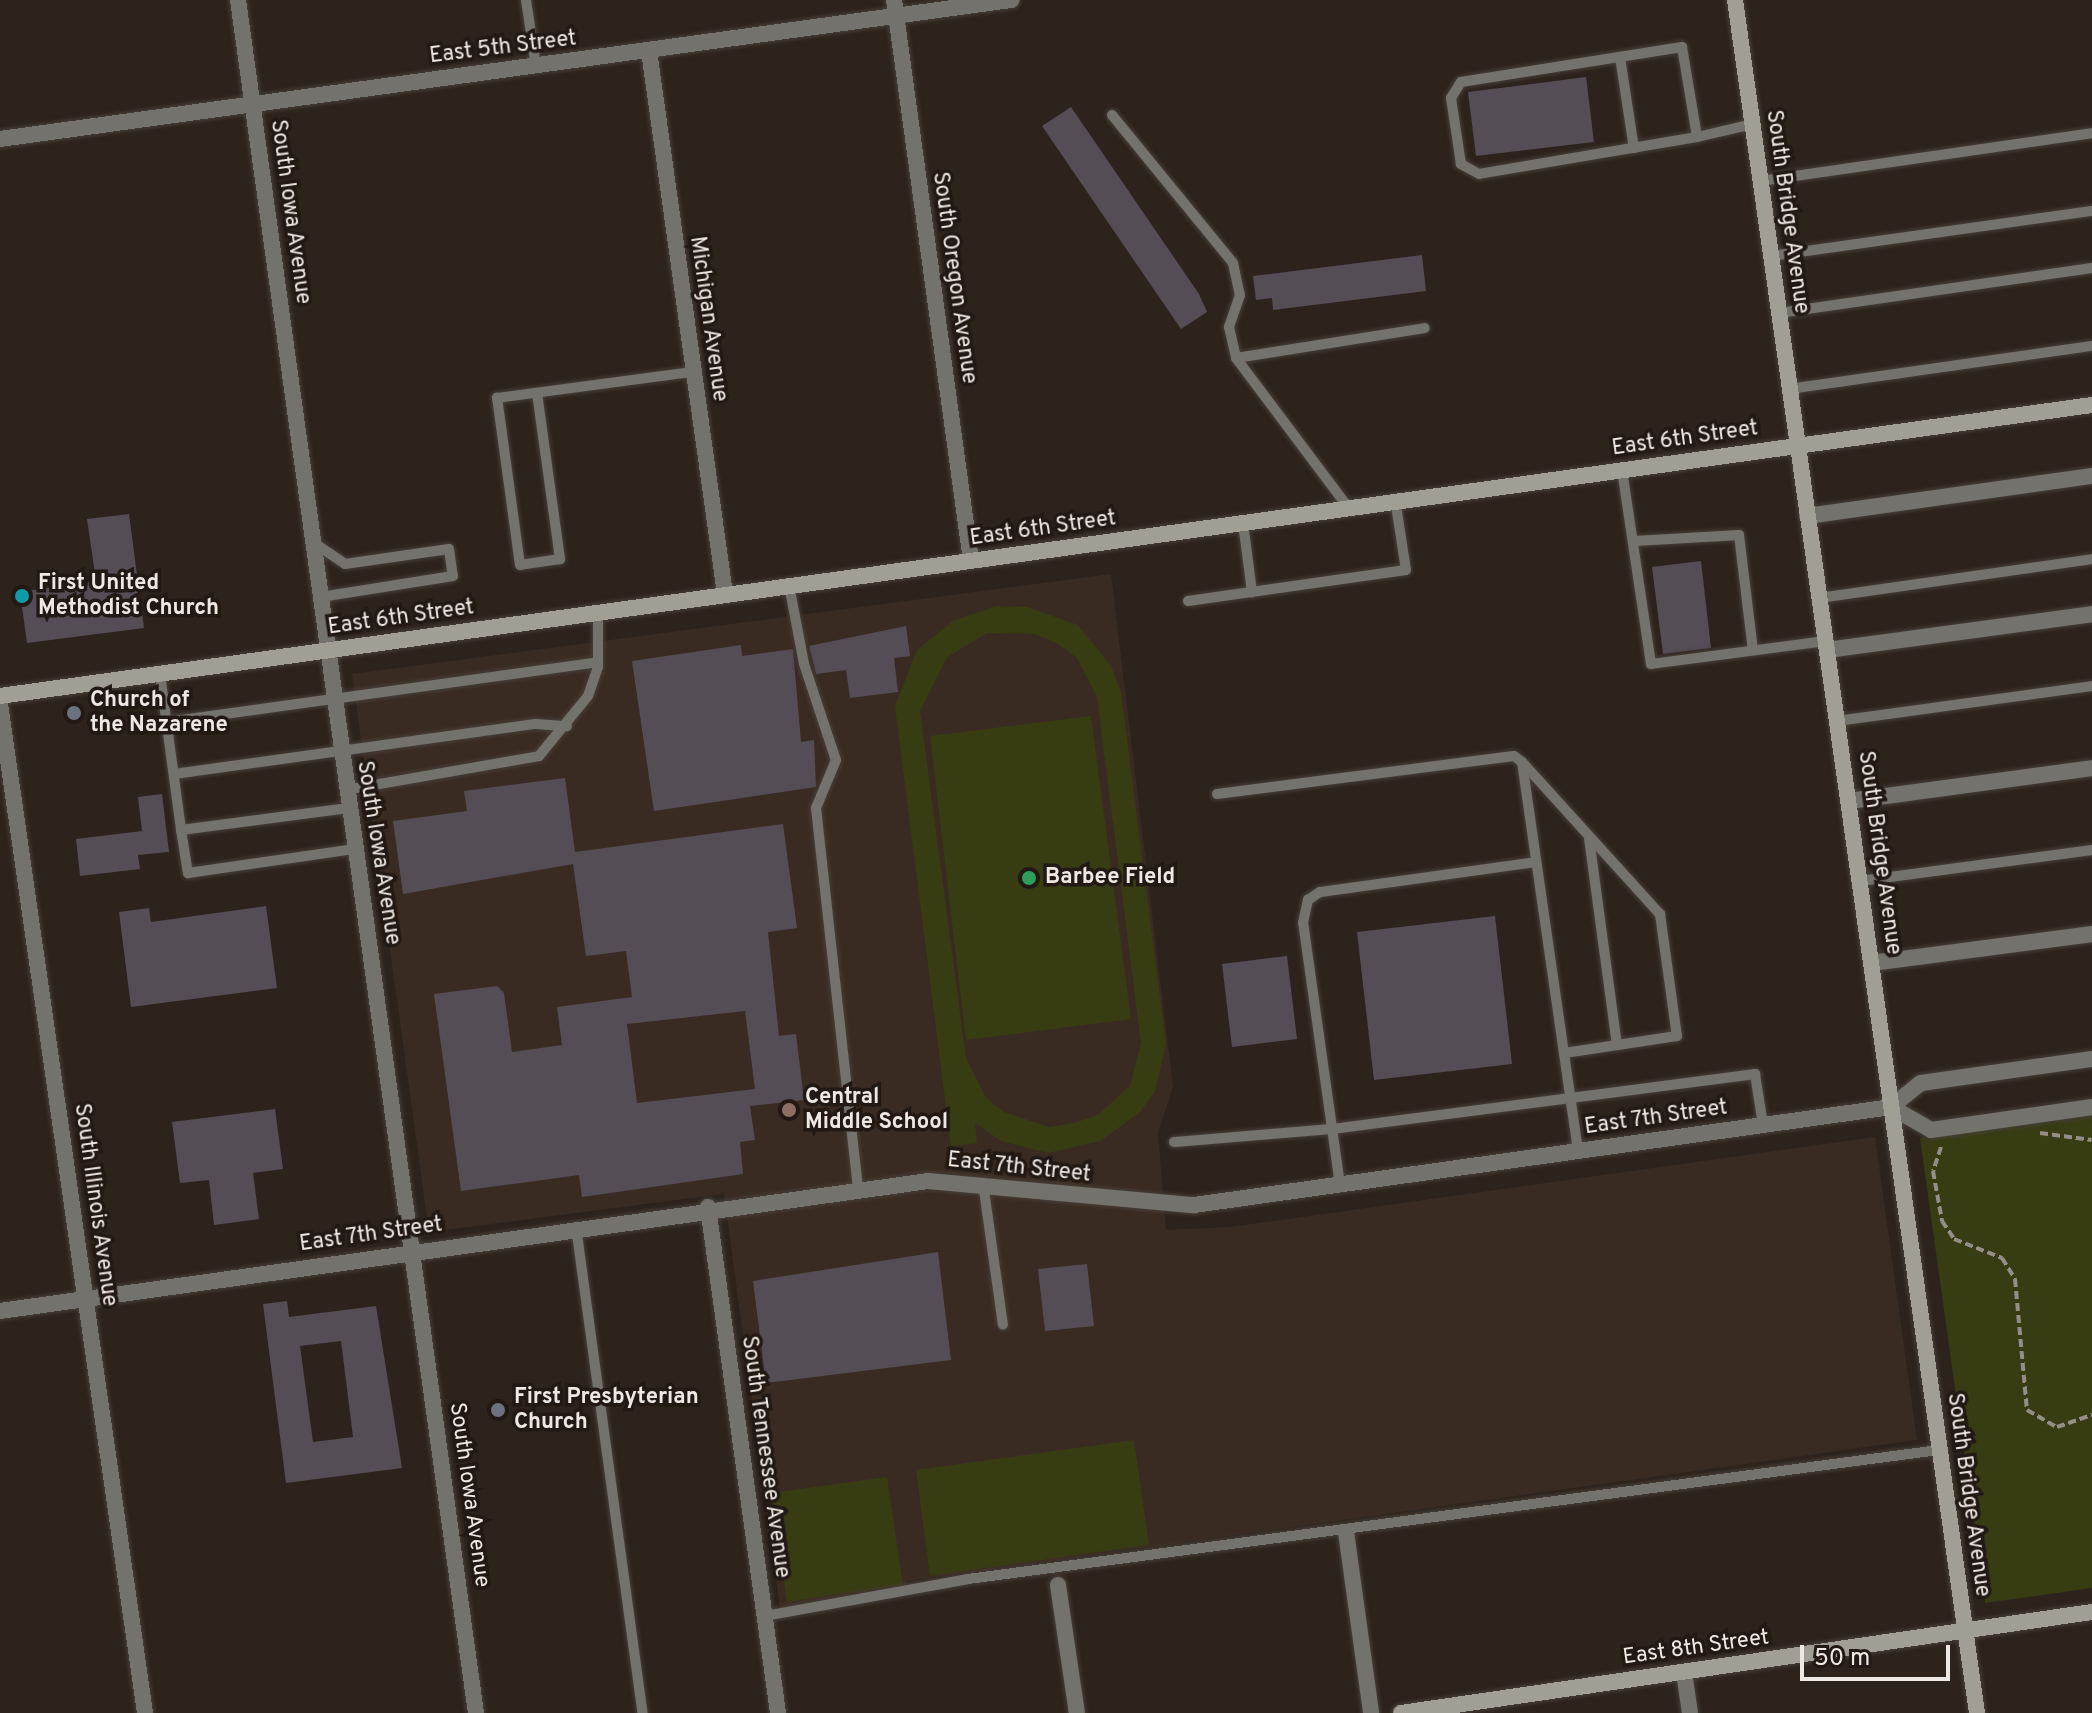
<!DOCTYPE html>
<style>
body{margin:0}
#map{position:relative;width:2092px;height:1713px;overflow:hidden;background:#2c231d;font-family:Overpass,sans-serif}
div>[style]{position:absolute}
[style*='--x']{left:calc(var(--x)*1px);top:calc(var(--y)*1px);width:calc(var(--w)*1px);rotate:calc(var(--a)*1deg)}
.built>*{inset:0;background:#3a2b22}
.green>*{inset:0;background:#383c13}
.building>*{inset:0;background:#544d56}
.path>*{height:4px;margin-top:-2px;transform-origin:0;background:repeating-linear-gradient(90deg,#948d88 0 8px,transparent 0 12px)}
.roads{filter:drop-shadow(0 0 2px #473f39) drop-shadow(0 0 2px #473f39)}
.lane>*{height:10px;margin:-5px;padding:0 5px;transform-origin:5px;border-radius:5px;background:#74726d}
.street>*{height:16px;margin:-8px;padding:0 8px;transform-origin:8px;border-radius:8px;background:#74726d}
.secondary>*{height:16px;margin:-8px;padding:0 8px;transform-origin:8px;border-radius:8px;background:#a19e96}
.dots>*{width:22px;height:22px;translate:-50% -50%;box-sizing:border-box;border:4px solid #221914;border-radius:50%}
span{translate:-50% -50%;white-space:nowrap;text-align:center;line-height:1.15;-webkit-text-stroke:7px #221914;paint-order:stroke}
.street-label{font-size:22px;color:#eee8e4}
.poi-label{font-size:22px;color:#eee8e4;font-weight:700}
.left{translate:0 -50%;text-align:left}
.scale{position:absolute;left:1800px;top:1645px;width:150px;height:36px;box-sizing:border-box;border:4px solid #eee8e4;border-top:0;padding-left:10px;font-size:24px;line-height:28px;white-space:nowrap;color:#eee8e4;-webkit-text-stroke:6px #221914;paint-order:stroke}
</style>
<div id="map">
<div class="built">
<i style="clip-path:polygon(1111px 574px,1173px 1087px,1158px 1133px,1166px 1230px,1230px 1227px,1875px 1137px,1917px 1440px,907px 1581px,907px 1588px,780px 1608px,724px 1194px,429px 1232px,352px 674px)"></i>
</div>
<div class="green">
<i style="clip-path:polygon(evenodd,996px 606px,1027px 607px,1078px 625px,1111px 666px,1121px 692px,1166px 1044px,1155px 1091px,1140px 1112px,1100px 1141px,1048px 1153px,1001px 1141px,975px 1123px,977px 1143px,951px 1146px,895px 706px,917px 650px,953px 621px,996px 606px,987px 633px,1034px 634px,1055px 642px,1077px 658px,1097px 697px,1141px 1043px,1130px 1086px,1098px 1115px,1074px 1123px,1049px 1127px,1004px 1112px,986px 1098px,966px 1058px,920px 711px,947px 657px,987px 633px)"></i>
<i style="clip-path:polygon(1091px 716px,1131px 1019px,966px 1040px,930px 736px)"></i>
<i style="clip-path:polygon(2092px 1113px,2092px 1588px,1985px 1603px,1920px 1138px)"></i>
<i style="clip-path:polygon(1134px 1440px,1149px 1545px,930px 1576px,916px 1470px)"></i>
<i style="clip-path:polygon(887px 1477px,903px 1585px,787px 1602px,771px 1493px)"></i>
</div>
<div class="building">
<i style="clip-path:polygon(1586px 77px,1594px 142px,1476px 156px,1468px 92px)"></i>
<i style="clip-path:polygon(1071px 107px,1199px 294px,1207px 312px,1181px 329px,1042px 126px)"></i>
<i style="clip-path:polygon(1422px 255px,1426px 291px,1273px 310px,1272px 298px,1256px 300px,1253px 276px)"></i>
<i style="clip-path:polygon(129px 514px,144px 628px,27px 643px,20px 592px,96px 581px,87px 519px)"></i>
<i style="clip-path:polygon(1701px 561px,1711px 648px,1663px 654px,1652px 567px)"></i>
<i style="clip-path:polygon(906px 626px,910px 656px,894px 658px,898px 692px,850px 698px,846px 670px,816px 674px,809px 646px)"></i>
<i style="clip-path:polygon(741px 645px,742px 656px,793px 649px,801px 742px,814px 740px,816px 787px,654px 811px,632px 661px)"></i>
<i style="clip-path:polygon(evenodd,565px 778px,575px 852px,783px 824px,797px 928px,768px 932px,779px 1036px,796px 1034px,804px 1100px,750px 1106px,755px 1140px,740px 1142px,743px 1174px,582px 1197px,579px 1175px,461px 1191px,434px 994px,497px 986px,504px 993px,512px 1052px,562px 1045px,557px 1007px,632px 997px,626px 951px,586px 956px,573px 864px,403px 894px,393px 821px,467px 811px,464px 791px,565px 778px,745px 1011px,755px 1089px,637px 1103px,627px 1024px,745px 1011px)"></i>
<i style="clip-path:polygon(162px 794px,169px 852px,138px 855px,140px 869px,80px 876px,76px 839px,142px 831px,138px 797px)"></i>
<i style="clip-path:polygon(266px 906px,277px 988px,131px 1007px,119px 912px,149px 908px,151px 922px)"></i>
<i style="clip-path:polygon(1495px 916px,1512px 1064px,1374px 1080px,1357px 932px)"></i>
<i style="clip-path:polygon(1287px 956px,1297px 1039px,1232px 1047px,1222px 964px)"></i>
<i style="clip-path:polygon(275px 1109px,283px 1169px,253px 1173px,259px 1219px,214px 1225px,209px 1180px,180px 1183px,172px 1122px)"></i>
<i style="clip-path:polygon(938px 1252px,951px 1360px,766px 1383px,753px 1281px)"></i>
<i style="clip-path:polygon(1087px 1264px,1094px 1326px,1045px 1331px,1038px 1269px)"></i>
<i style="clip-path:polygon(evenodd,287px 1301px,289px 1317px,376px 1306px,402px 1468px,286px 1483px,263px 1304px,287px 1301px,341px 1341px,353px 1437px,313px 1442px,300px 1346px,341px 1341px)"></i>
</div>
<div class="path">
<i style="--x:2040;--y:1133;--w:52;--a:7.7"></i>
<i style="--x:1941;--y:1147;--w:25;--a:108"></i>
<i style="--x:1933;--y:1171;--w:51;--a:79.8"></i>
<i style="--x:1942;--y:1221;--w:22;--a:56"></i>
<i style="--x:1954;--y:1239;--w:52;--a:21.6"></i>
<i style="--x:2002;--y:1258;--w:25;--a:58"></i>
<i style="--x:2015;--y:1279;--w:132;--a:84.8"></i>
<i style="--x:2027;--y:1410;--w:34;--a:30"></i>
<i style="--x:2057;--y:1427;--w:37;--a:-19"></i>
</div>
<div class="roads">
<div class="lane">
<i style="--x:526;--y:0;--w:67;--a:81.4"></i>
<i style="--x:1620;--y:57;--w:92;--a:81.3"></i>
<i style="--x:1112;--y:115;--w:191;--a:50.7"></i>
<i style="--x:1233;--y:263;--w:33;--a:78"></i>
<i style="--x:1240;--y:295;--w:34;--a:109"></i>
<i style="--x:1229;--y:327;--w:32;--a:77"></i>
<i style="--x:1236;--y:358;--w:185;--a:53.1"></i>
<i style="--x:1697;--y:137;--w:221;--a:170.4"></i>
<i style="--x:1479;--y:174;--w:21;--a:-151"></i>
<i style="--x:1461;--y:164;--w:67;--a:-98.6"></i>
<i style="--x:1451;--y:98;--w:19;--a:-58"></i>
<i style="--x:1461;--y:82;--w:224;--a:-9"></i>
<i style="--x:1682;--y:47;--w:91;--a:80.5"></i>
<i style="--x:1697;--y:137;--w:57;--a:-13.1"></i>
<i style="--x:1760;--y:181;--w:335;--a:-8.2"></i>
<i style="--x:1771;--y:256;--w:324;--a:-8"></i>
<i style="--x:1779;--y:313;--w:316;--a:-8.2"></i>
<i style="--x:1236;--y:358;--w:191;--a:-9"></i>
<i style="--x:1789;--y:389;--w:306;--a:-8.1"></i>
<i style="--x:537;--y:393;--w:168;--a:82.1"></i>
<i style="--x:560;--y:559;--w:40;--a:171.5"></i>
<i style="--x:520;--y:565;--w:169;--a:-97.8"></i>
<i style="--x:497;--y:398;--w:198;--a:-7.6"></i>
<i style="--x:1622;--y:470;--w:196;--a:81.5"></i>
<i style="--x:1651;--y:664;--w:177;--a:-7.5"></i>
<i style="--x:1243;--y:523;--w:70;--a:82.6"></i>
<i style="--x:1635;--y:541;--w:104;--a:-3.3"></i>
<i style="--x:1739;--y:535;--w:116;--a:83.1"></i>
<i style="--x:314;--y:543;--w:37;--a:34"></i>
<i style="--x:345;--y:564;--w:105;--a:-8.2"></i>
<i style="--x:449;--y:549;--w:27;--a:82"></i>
<i style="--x:453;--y:576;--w:134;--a:171"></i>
<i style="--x:789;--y:585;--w:80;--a:79.2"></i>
<i style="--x:804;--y:664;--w:101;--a:71.6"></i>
<i style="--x:836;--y:760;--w:52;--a:112.6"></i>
<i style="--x:816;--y:808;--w:383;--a:83.7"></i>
<i style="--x:1819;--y:598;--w:276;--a:-8.1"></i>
<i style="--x:1188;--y:601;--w:220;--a:-8.1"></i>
<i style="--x:1406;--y:570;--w:72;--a:-98.8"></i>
<i style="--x:160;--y:674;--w:157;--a:82.3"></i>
<i style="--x:181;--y:830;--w:169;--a:-7.5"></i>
<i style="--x:1837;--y:721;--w:257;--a:-7.8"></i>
<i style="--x:167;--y:722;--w:434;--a:-7.9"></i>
<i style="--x:1523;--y:763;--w:204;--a:47.8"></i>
<i style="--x:1660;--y:914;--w:123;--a:82.1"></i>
<i style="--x:1677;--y:1036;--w:114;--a:171.4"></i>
<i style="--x:174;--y:774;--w:365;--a:-7.9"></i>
<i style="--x:536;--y:724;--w:31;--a:4"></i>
<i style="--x:345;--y:790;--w:197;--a:-9.9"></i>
<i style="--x:539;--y:756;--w:77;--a:-50.8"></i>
<i style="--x:588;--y:696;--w:31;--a:-71"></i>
<i style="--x:598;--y:667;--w:55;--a:-90"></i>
<i style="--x:1217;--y:794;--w:299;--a:-7.3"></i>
<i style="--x:1514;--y:756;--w:10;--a:37"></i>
<i style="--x:1522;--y:762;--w:393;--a:81.8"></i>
<i style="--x:181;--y:830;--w:44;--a:80.8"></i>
<i style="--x:188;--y:873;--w:169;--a:-8.2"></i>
<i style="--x:1589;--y:838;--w:209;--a:82.3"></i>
<i style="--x:1860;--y:881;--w:234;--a:-7.6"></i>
<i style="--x:1174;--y:1142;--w:159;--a:-4.7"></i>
<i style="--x:1332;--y:1129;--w:427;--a:-7.4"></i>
<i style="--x:1755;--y:1074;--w:52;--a:81.1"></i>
<i style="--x:983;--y:1183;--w:143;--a:82"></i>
<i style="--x:1340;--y:1185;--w:265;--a:-98"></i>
<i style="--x:1303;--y:923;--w:24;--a:-78"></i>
<i style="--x:1308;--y:900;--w:14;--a:-34"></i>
<i style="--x:1320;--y:892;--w:218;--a:-7.9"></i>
<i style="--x:576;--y:1227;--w:491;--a:82.2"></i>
<i style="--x:765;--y:1616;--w:206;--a:-10.3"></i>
<i style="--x:968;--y:1579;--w:980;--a:-7.57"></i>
</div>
<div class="street">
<i style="--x:238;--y:0;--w:1729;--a:82.09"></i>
<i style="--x:894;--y:0;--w:566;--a:82.18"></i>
<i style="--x:649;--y:51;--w:548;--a:82.03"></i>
<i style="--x:0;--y:139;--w:1021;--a:-7.83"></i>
<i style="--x:1807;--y:516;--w:288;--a:-8"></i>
<i style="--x:1827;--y:650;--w:267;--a:-7.7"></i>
<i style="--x:0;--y:704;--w:1019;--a:81.82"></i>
<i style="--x:1849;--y:801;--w:245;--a:-7.7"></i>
<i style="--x:1872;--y:963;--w:222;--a:-7.5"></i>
<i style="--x:1891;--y:1107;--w:46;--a:29.9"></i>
<i style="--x:1931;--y:1130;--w:163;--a:-8.1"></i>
<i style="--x:708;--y:1207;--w:511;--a:82.12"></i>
<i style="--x:0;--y:1311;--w:937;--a:-7.97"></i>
<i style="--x:928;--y:1181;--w:267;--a:5.2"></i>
<i style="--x:1194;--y:1205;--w:704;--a:-8"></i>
<i style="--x:1891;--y:1107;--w:38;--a:-39"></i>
<i style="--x:1921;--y:1083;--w:173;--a:-8"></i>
<i style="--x:1346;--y:1532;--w:183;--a:82.1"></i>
<i style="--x:1058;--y:1585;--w:129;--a:81.6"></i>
<i style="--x:1684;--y:1672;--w:41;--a:81.7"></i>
</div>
<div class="secondary">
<i style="--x:1735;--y:0;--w:1730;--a:81.96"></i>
<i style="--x:0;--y:696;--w:2112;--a:-7.92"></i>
<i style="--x:1401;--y:1713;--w:698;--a:-8.32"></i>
</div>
</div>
<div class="dots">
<i style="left:22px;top:596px;background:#0f9aa8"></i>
<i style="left:74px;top:713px;background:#6b7280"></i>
<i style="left:1029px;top:878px;background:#2e9e5b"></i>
<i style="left:789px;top:1110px;background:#8d6e63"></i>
<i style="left:498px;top:1410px;background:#6b7280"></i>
</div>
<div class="street-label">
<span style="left:503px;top:48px;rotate:-7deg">East 5th Street</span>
<span style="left:290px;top:212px;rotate:82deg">South Iowa Avenue</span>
<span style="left:1787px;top:212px;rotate:82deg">South Bridge Avenue</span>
<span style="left:954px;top:278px;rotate:82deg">South Oregon Avenue</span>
<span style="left:708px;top:319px;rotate:82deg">Michigan Avenue</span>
<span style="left:1685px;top:439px;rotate:-8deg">East 6th Street</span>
<span style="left:1043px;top:529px;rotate:-8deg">East 6th Street</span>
<span style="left:401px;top:618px;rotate:-8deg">East 6th Street</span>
<span style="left:378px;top:853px;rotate:81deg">South Iowa Avenue</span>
<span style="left:1879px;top:853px;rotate:82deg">South Bridge Avenue</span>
<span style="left:1656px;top:1118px;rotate:-8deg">East 7th Street</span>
<span style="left:1019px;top:1168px;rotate:6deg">East 7th Street</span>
<span style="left:95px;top:1205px;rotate:82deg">South Illinois Avenue</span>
<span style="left:371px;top:1235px;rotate:-8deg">East 7th Street</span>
<span style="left:765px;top:1457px;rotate:82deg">South Tennessee Avenue</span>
<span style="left:469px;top:1495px;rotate:82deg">South Iowa Avenue</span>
<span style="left:1968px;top:1495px;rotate:82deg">South Bridge Avenue</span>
<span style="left:1696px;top:1648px;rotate:-8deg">East 8th Street</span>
</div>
<div class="poi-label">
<span class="left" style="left:38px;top:596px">First United<br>Methodist Church</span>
<span class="left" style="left:90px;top:713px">Church of<br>the Nazarene</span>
<span class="left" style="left:1045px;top:878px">Barbee Field</span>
<span class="left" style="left:805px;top:1110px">Central<br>Middle School</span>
<span class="left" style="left:514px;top:1410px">First Presbyterian<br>Church</span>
</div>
<div class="scale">50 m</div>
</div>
